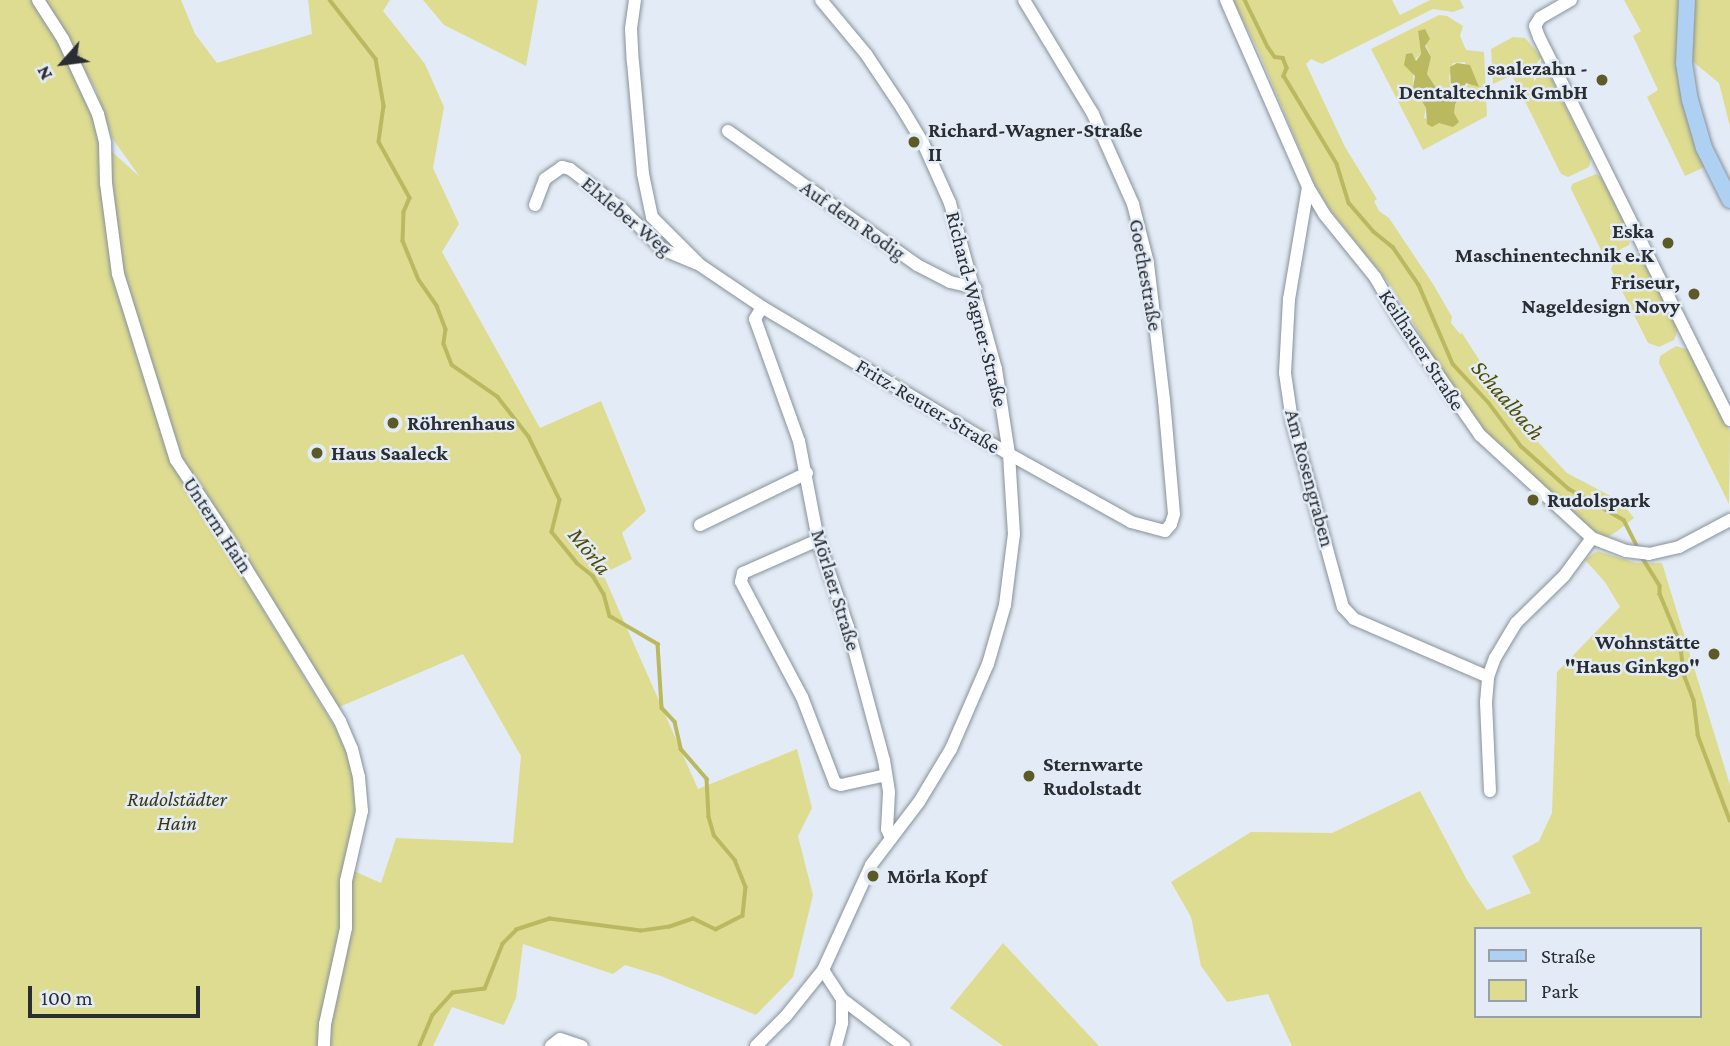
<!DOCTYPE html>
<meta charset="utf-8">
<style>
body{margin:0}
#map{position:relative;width:1730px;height:1046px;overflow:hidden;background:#e3ecf6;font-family:"Crimson Pro",serif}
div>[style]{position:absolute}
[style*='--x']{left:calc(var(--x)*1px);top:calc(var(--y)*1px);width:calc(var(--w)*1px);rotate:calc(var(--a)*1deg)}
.green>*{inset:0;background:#dddc91}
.water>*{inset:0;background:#bbb960}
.stream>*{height:3.5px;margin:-1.75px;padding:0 1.75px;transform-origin:1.75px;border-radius:1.75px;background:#bbb960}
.roads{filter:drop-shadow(0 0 2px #88919a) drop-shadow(0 0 2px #88919a)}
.minor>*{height:12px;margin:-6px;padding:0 6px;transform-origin:6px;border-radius:6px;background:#fff}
.major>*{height:16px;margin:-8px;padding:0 8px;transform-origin:8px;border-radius:8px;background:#add0f3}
.dots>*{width:19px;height:19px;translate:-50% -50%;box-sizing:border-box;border:4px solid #e3ecf6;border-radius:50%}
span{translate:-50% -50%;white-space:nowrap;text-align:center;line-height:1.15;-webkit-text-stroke:5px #e3ecf6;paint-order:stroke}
.poi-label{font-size:21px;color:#2a2d31;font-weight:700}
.right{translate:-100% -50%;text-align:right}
.left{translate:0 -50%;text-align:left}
.street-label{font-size:21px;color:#2a2d31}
.park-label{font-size:21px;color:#393812;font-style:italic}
.water-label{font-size:23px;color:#4d4b03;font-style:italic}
.legend{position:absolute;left:1474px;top:927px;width:228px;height:91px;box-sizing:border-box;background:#e3ecf6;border:2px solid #99a0a7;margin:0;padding:9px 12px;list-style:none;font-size:21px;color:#2a2d31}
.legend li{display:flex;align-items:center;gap:14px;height:35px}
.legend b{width:35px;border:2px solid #99a0a7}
.north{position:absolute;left:28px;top:28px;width:70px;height:70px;-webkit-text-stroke:5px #e3ecf6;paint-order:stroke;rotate:242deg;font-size:19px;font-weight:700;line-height:28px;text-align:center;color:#2a2d31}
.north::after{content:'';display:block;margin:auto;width:24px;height:32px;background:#2a2d31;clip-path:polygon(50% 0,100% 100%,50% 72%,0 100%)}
.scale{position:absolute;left:28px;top:986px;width:172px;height:32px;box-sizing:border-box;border:4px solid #2a2d31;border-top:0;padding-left:9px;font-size:21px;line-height:24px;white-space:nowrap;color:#2a2d31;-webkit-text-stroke:5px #e3ecf6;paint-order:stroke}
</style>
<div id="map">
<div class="green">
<i style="clip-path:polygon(evenodd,0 0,34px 0,72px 65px,110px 150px,140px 177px,112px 138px,96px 90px,45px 0,181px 0,195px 34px,217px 63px,312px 34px,308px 0,390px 0,383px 11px,425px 64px,444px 107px,433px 168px,459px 224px,442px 252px,540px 428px,601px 401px,646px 511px,622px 533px,632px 559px,603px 574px,698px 789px,797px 749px,812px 808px,798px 836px,813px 895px,793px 977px,756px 1015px,661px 976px,625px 965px,613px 974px,523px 944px,516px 998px,504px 1025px,452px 1007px,433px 1046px,0 1046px,0 0,137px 314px,182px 458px,337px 708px,463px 654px,521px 756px,513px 843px,396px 838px,381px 883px,347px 868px,357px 821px,358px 795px,346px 746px,199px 504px,129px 318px,137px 314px)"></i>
<i style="clip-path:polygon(423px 0,538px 0,526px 66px,444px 25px)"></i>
<i style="clip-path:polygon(1233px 0,1392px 0,1400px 15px,1430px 0,1460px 0,1464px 8px,1453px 12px,1433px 9px,1322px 64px,1311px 59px,1306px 64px,1345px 147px,1377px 199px,1374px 201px,1379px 211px,1389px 218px,1433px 284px,1452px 317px,1451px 323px,1460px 334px,1462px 333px,1518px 421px,1567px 473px,1620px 501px,1634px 518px,1616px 532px,1607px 537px,1593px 530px,1571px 513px,1500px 444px,1497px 446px,1482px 429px,1440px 369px,1392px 287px,1331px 211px,1315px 185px,1258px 50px)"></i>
<i style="clip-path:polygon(1624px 0,1680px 0,1707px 166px,1685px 176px,1647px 97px,1658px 90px,1633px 36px,1641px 31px)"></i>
<i style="clip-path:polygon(1694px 0,1730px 0,1730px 127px,1719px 83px,1691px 60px)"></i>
<i style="clip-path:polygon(evenodd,1439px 15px,1447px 16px,1463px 26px,1460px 36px,1466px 50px,1484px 52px,1487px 116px,1423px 150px,1371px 49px,1439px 15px,1418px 31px,1430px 40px,1425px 43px,1431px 57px,1427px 74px,1437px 89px,1451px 92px,1449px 77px,1453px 63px,1465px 62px,1469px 83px,1455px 105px,1450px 125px,1424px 118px,1426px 108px,1413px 87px,1414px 60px,1421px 54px,1418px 31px)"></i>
<i style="clip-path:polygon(1513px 37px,1525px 38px,1540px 55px,1591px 158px,1589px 167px,1568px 177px,1561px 174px,1512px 75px,1493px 84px,1491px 49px)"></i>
<i style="clip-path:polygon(1596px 174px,1602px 178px,1631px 235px,1629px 245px,1609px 255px,1602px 252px,1571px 189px,1572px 184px)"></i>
<i style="clip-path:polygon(1633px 252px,1642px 257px,1678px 329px,1674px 340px,1659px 347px,1648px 343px,1611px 269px,1614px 262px)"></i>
<i style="clip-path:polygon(1676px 346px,1689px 350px,1730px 431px,1729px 504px,1659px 363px,1660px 356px)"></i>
<i style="clip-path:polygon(evenodd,1597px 551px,1637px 563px,1662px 563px,1730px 785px,1730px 1046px,1292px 1046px,1268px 994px,1227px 1002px,1201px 966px,1191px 917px,1171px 882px,1251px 832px,1332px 833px,1420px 791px,1467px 880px,1487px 910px,1531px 893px,1512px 856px,1539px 841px,1552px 813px,1557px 672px,1620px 607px,1605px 582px,1585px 560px,1597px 551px,1476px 929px,1700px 929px,1700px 1016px,1476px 1016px,1476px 929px)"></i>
<i style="clip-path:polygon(1003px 943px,1099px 1046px,1003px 1046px,950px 1008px)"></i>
</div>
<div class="water">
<i style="clip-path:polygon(1425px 29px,1430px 39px,1425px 46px,1431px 57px,1427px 74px,1437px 89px,1451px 92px,1450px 67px,1457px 63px,1470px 65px,1479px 87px,1466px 83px,1455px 105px,1454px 113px,1459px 122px,1453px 127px,1439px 123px,1432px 127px,1427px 124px,1426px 108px,1413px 87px,1415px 76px,1404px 65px,1406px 54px,1412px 53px,1416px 61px,1421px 54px,1418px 31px)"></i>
</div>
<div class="stream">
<i style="--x:330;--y:0;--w:75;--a:52.1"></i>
<i style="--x:376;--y:59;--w:48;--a:80.3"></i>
<i style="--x:384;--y:106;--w:36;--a:98"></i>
<i style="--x:379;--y:142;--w:64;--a:61"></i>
<i style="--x:410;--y:198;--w:15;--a:113"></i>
<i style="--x:404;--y:212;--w:29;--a:92"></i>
<i style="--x:403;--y:241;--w:42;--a:67.7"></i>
<i style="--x:419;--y:280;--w:32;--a:55"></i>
<i style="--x:437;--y:306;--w:25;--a:69"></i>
<i style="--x:446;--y:329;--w:15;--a:98"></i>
<i style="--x:444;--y:344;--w:22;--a:69"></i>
<i style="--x:452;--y:365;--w:56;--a:34.8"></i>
<i style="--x:498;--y:397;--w:51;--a:52.2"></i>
<i style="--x:529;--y:437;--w:70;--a:63.8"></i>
<i style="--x:560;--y:500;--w:33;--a:104"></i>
<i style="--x:552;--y:532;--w:40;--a:51"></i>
<i style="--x:577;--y:563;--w:21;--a:39"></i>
<i style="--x:593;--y:576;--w:21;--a:59"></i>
<i style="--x:604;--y:594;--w:23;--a:75"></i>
<i style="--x:610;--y:616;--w:56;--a:30.3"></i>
<i style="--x:658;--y:644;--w:64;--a:86.4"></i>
<i style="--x:662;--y:708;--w:19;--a:47"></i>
<i style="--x:675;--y:722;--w:28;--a:77"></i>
<i style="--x:681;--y:749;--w:40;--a:49"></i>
<i style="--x:707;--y:779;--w:38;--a:87"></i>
<i style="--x:709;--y:817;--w:19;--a:74"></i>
<i style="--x:714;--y:835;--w:33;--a:50"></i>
<i style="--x:735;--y:860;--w:29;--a:68"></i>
<i style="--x:746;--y:887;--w:29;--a:96"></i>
<i style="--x:743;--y:916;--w:30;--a:153"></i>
<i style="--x:716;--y:930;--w:25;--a:-154"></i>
<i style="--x:693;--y:919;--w:24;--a:161"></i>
<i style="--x:670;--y:927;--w:29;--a:172"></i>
<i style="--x:641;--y:931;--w:92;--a:-172.5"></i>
<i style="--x:550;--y:919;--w:35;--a:162"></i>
<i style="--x:517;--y:930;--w:20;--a:135"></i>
<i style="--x:503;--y:944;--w:48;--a:111.8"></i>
<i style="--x:485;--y:989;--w:32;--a:173"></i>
<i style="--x:453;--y:993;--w:30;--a:132"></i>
<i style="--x:433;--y:1015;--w:34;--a:113"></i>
<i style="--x:1245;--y:0;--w:52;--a:63.9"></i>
<i style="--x:1268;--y:47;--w:12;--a:55"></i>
<i style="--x:1275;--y:57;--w:8;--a:7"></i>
<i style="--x:1283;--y:58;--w:11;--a:68"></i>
<i style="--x:1287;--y:68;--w:9;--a:111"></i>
<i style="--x:1284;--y:76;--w:103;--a:58.9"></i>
<i style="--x:1337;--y:164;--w:41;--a:72.9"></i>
<i style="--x:1349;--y:203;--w:37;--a:49"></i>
<i style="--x:1373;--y:231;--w:26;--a:39"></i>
<i style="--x:1393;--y:247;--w:46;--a:55.6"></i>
<i style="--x:1419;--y:285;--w:86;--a:66.7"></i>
<i style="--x:1453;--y:364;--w:53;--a:47.3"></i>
<i style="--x:1489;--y:403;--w:54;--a:53.3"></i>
<i style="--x:1521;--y:446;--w:64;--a:41.9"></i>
<i style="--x:1569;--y:489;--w:63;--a:29.4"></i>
<i style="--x:1624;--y:520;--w:34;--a:63"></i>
<i style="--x:1642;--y:557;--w:34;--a:58"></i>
<i style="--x:1660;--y:586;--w:8;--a:90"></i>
<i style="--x:1660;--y:594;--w:52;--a:67.4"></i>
<i style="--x:1680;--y:642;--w:35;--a:82"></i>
<i style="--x:1685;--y:677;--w:25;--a:69"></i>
<i style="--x:1694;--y:700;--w:35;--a:83"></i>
<i style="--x:1698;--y:735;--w:91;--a:69.4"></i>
</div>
<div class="roads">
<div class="minor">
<i style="--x:38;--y:0;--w:46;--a:57.3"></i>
<i style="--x:63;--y:39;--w:83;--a:65"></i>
<i style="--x:98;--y:114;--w:30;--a:76"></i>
<i style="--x:105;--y:143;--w:40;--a:88.6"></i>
<i style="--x:106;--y:183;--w:92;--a:82.5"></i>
<i style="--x:118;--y:274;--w:195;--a:72.7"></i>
<i style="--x:176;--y:460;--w:79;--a:56.3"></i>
<i style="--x:220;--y:526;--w:229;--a:58.4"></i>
<i style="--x:340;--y:721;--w:30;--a:67"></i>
<i style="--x:352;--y:749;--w:29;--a:76"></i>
<i style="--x:359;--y:777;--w:34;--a:85"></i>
<i style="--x:362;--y:811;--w:72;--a:102.9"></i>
<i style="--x:346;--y:881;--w:47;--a:90"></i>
<i style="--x:346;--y:928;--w:98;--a:102.3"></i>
<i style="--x:325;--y:1024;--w:22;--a:93"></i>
<i style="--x:635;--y:0;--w:29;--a:98"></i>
<i style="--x:631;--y:29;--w:33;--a:87"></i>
<i style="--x:633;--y:62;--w:112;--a:84.9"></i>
<i style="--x:643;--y:174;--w:44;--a:78.2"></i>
<i style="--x:652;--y:217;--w:68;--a:45"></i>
<i style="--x:700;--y:265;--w:75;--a:34.1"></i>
<i style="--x:762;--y:307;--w:287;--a:30.8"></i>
<i style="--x:1009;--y:454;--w:140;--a:29.1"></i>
<i style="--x:1131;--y:522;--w:35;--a:15"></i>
<i style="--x:1165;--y:531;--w:9;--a:-49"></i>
<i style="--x:1171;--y:524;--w:10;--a:-73"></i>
<i style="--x:1174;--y:514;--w:114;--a:-95"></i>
<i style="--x:1164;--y:400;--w:138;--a:-96.7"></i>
<i style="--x:1148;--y:263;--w:61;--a:-104.3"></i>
<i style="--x:1133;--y:204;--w:98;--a:-114"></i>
<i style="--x:1093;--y:114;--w:133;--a:-121.2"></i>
<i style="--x:1226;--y:0;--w:204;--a:66.3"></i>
<i style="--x:1308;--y:187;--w:31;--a:59"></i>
<i style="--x:1324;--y:214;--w:81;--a:51"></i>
<i style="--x:1375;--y:277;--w:50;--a:59.8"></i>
<i style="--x:1400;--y:320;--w:140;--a:55.2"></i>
<i style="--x:1480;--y:435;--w:152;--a:42.6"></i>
<i style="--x:1592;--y:538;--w:36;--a:21"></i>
<i style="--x:1626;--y:551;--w:23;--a:7"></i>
<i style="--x:1649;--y:554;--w:31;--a:-13"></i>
<i style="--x:1679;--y:547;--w:58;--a:-27.9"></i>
<i style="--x:1571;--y:0;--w:36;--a:150"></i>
<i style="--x:1540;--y:18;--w:9;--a:122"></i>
<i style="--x:1535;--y:26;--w:12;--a:70"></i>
<i style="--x:1539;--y:37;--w:428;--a:63.5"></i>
<i style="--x:728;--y:131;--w:232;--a:35.3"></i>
<i style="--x:917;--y:265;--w:37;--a:27"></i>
<i style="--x:950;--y:282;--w:26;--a:13"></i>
<i style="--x:1308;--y:187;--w:114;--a:99.6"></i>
<i style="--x:1289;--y:299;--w:74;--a:93.1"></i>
<i style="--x:1285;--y:373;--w:49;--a:81.7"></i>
<i style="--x:1292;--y:421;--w:193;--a:74.7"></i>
<i style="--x:1343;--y:607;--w:16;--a:47"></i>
<i style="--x:1354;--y:619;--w:146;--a:23.4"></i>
<i style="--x:535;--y:205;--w:28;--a:-69"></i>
<i style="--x:545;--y:179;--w:21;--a:-35"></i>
<i style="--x:562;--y:167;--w:8;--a:14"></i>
<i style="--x:570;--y:169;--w:67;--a:37.7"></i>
<i style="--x:623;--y:210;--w:55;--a:45"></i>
<i style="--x:662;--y:249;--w:38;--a:23"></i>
<i style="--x:762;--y:307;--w:14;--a:120"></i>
<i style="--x:755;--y:319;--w:130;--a:70.2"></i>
<i style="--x:799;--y:441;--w:101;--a:79.1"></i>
<i style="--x:818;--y:540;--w:92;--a:71"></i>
<i style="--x:848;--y:627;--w:138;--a:74.9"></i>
<i style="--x:884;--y:760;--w:32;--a:81"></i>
<i style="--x:889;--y:792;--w:37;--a:93"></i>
<i style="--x:887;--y:829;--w:10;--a:66"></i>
<i style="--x:700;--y:525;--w:119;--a:-25.9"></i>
<i style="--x:818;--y:540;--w:82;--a:156.3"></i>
<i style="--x:743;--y:573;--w:9;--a:103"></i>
<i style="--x:741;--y:582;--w:130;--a:62.1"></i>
<i style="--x:802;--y:697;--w:92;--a:69"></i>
<i style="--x:835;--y:783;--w:6;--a:18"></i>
<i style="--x:841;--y:785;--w:46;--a:-12.5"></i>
<i style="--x:1490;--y:791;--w:89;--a:-92.6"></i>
<i style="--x:1486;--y:702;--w:25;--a:-85"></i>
<i style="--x:1488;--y:677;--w:20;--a:-70"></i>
<i style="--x:1495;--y:658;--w:41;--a:-59"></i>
<i style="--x:1516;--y:623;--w:67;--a:-44.4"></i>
<i style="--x:1564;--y:576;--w:47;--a:-53.6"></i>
<i style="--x:823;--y:970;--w:35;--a:57"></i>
<i style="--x:842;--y:999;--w:78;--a:37.2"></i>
<i style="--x:551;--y:1046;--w:11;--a:-38"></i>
<i style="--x:560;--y:1039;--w:23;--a:18"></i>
<i style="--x:756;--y:1046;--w:42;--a:-45"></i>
<i style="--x:786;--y:1016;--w:59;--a:-51.2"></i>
<i style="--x:823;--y:970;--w:115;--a:-65.4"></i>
<i style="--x:871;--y:865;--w:79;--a:-52.7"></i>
<i style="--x:919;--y:802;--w:62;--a:-58.9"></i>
<i style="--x:951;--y:749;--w:93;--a:-66.5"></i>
<i style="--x:988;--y:664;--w:61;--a:-73.9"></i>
<i style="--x:1005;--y:605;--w:72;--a:-82.8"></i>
<i style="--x:1014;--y:534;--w:80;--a:-93.6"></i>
<i style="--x:1009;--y:454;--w:86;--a:-98.7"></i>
<i style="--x:996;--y:369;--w:172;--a:-105.5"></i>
<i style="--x:950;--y:203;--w:66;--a:-114.2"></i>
<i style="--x:923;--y:143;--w:41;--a:-121"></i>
<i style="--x:902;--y:108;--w:65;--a:-123.7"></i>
<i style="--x:866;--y:54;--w:70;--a:-129.8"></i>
<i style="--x:836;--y:1046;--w:24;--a:-75"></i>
<i style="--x:842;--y:1023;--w:24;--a:-90"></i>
</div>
<div class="major">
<i style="--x:1687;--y:0;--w:63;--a:92.7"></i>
<i style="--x:1684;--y:63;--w:37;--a:81"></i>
<i style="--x:1690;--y:100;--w:50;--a:73.7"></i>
<i style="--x:1704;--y:148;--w:58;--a:63.4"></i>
</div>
</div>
<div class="dots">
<i style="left:1602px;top:80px;background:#5c5b28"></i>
<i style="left:914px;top:142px;background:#5c5b28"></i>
<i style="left:1668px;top:243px;background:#5c5b28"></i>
<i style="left:1694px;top:294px;background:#5c5b28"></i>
<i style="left:393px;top:423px;background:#5c5b28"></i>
<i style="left:317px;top:453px;background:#5c5b28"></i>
<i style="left:1533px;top:500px;background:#5c5b28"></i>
<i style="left:1714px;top:654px;background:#5c5b28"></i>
<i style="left:1029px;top:776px;background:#5c5b28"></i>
<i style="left:873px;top:876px;background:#5c5b28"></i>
</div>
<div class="poi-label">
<span class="right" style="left:1588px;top:80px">saalezahn -<br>Dentaltechnik GmbH</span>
<span class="left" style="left:928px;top:142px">Richard-Wagner-Straße<br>II</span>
<span class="right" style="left:1654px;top:243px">Eska<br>Maschinentechnik e.K</span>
<span class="right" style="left:1680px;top:294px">Friseur,<br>Nageldesign Novy</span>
<span class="left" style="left:407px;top:423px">Röhrenhaus</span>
<span class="left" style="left:331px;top:453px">Haus Saaleck</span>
<span class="left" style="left:1547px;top:500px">Rudolspark</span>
<span class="right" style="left:1700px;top:654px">Wohnstätte<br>"Haus Ginkgo"</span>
<span class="left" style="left:1043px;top:776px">Sternwarte<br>Rudolstadt</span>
<span class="left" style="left:887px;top:876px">Mörla Kopf</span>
</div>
<div class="street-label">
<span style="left:627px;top:216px;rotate:40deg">Elxleber Weg</span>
<span style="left:853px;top:220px;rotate:35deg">Auf dem Rodig</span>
<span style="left:1146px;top:275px;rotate:80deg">Goethestraße</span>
<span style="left:977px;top:309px;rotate:76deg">Richard-Wagner-Straße</span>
<span style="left:1422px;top:350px;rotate:57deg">Keilhauer Straße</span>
<span style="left:928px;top:406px;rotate:31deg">Fritz-Reuter-Straße</span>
<span style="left:1310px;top:478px;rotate:75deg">Am Rosengraben</span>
<span style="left:218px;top:525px;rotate:57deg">Unterm Hain</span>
<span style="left:836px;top:590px;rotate:73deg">Mörlaer Straße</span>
</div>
<div class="park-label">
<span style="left:177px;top:811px">Rudolstädter<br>Hain</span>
</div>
<div class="water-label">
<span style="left:1508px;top:400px;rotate:49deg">Schaalbach</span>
<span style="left:590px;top:551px;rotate:51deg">Mörla</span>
</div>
<ul class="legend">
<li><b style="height:9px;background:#add0f3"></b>Straße</li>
<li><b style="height:19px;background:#dddc91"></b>Park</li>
</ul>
<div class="north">N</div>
<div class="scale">100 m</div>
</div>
